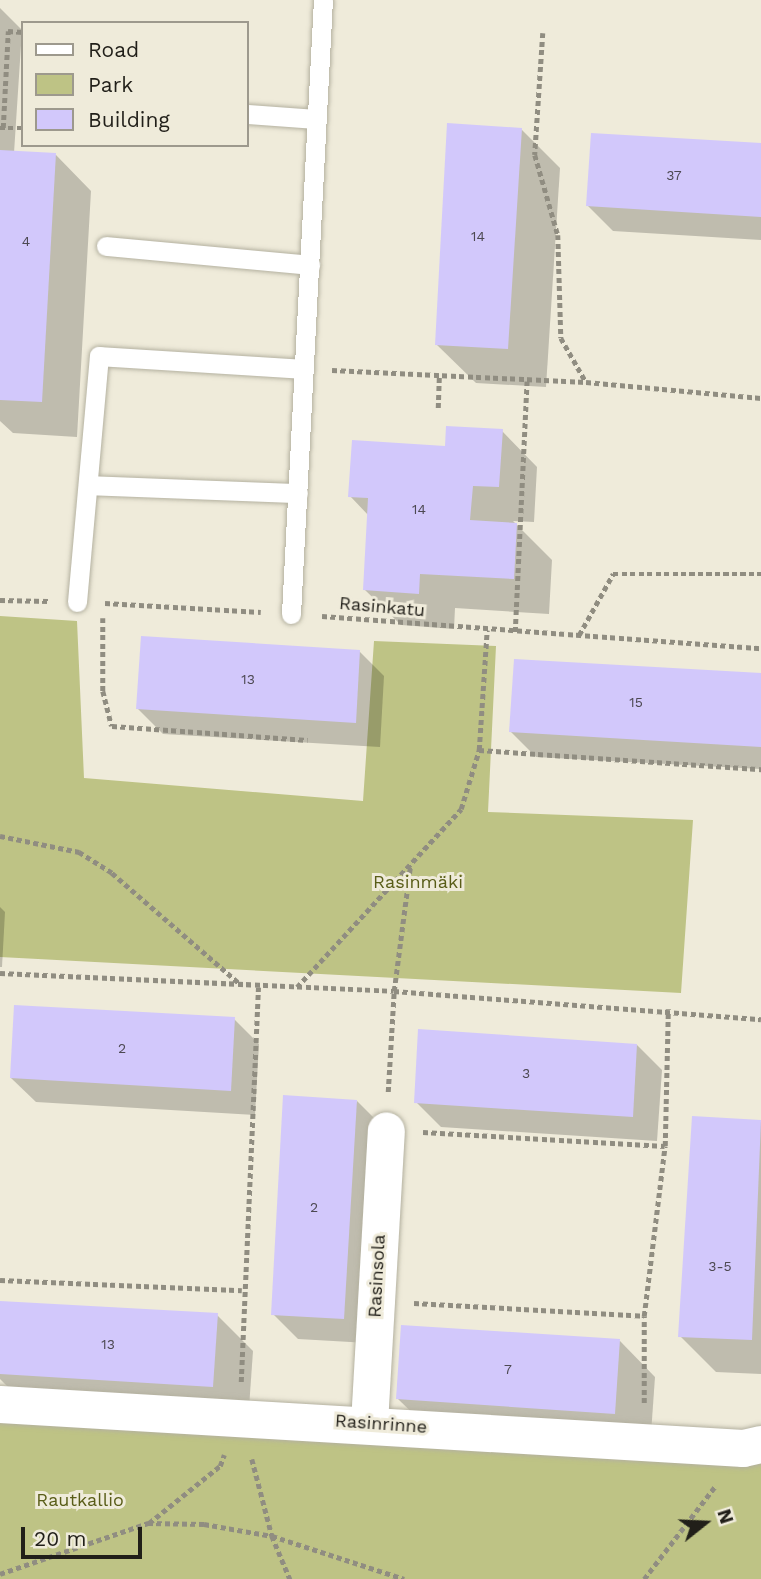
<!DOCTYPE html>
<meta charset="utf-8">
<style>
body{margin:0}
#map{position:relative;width:761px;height:1579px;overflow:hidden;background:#efebda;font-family:"Work Sans",sans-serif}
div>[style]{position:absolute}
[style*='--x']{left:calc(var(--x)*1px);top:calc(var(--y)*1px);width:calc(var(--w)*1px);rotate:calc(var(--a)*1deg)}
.green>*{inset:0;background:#bec385}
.shadow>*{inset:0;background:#0003}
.building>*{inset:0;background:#d2c8fb}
.path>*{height:4.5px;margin-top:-2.25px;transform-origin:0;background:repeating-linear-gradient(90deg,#908d81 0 5px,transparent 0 8.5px)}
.roads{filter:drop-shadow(0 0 2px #b4b1a0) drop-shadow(0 0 2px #b4b1a0)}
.lane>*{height:19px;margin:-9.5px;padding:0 9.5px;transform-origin:9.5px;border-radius:9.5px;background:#fff}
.street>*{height:37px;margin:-18.5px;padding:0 18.5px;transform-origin:18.5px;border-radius:18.5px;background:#fff}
span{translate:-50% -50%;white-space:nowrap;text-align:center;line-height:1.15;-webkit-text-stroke:6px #efebda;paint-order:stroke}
.number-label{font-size:14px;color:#4d4952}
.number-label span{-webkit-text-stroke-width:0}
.street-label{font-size:18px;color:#211f19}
.park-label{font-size:18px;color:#595d18}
.legend{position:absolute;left:21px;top:21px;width:228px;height:126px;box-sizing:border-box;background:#efebda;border:2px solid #9d998d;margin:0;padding:9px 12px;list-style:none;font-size:21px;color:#211f19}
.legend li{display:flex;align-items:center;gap:14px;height:35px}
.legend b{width:35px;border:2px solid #9d998d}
.north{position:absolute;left:670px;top:1488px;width:70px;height:70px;-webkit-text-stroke:5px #efebda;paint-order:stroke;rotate:72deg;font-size:19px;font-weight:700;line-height:28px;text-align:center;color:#211f19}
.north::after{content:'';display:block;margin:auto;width:24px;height:32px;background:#211f19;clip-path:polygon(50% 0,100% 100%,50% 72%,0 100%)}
.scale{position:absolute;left:21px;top:1527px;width:121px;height:32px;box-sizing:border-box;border:4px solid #211f19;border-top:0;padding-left:9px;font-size:21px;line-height:24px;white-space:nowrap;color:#211f19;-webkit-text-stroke:5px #efebda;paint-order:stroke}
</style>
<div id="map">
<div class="green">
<i style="clip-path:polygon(0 616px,77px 621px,84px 778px,363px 801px,374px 641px,496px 646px,488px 812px,693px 820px,681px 993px,0 957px)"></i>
<i style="clip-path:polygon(0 1416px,761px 1461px,761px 1579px,0 1579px)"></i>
</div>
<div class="shadow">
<i style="clip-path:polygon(0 8px,22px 30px,14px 153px,56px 155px,91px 191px,77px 437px,13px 433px,0 421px)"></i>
<i style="clip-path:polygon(521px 129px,560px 168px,546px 387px,476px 383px,436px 344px)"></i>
<i style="clip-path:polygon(761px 145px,761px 240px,613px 231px,588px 206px)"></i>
<i style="clip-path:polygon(502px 431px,537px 467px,534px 522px,513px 521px,552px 560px,549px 614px,455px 608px,454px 629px,401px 625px,365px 590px,369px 516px,350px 496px,446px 448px)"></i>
<i style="clip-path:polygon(359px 651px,384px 676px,380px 747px,163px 734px,138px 709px)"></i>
<i style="clip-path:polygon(761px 674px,761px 769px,536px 757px,511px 732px)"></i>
<i style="clip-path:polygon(0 907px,5px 912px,2px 967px,0 967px)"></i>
<i style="clip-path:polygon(234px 1019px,259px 1044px,255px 1115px,36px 1102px,11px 1078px)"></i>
<i style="clip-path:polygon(637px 1045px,662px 1070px,657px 1141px,441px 1127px,416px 1102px)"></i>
<i style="clip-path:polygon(357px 1101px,382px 1126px,368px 1343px,298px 1339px,273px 1314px)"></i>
<i style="clip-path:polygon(693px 1118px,761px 1122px,761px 1374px,716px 1372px,680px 1336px)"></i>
<i style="clip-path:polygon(0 1302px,217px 1315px,253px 1351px,248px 1422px,30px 1409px,0 1379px)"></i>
<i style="clip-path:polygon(620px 1341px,655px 1377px,650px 1448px,434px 1434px,398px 1399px)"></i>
</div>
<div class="building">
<i style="clip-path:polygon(447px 123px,522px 128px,508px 349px,435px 345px)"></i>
<i style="clip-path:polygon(591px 133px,761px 143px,761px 217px,586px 206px)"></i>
<i style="clip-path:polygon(0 150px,56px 153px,42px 402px,0 400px)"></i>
<i style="clip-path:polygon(446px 426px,503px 429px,499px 487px,473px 486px,470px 520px,517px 523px,514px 579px,420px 574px,419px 594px,363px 590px,368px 498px,348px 497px,352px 440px,445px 446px)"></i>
<i style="clip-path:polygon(141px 636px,360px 650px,356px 723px,136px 709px)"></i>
<i style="clip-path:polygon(514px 659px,761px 673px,761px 747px,509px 732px)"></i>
<i style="clip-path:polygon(14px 1005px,235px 1017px,231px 1091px,10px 1078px)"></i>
<i style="clip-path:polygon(418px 1029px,637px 1044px,633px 1117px,414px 1103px)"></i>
<i style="clip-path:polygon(283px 1095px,357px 1100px,344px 1319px,271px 1315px)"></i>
<i style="clip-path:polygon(692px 1116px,761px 1120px,752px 1340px,678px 1337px)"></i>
<i style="clip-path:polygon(0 1301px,218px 1313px,213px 1387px,0 1374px)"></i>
<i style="clip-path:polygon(401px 1325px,620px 1339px,615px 1414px,396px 1399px)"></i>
</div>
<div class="path">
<i style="--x:543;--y:33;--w:122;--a:93.8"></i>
<i style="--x:535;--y:155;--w:83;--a:74"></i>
<i style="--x:558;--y:235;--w:103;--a:88.3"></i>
<i style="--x:561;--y:338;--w:51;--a:60.4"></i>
<i style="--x:0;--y:128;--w:23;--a:0"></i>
<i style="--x:3;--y:128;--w:97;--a:-87"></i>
<i style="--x:8;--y:31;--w:15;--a:4"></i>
<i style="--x:332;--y:370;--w:254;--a:2.7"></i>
<i style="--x:586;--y:382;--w:176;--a:5.2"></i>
<i style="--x:438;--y:408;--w:33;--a:-88"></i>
<i style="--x:0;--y:600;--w:48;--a:1.2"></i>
<i style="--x:105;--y:603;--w:156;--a:3.3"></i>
<i style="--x:322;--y:616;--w:440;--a:4.2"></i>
<i style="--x:103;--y:618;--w:73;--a:90"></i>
<i style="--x:103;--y:691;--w:36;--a:76"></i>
<i style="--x:112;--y:726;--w:196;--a:4.1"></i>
<i style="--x:515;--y:632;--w:251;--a:-87.3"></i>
<i style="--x:579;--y:635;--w:70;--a:-60.9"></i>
<i style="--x:613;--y:574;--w:148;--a:0"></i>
<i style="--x:479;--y:750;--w:283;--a:3.9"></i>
<i style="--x:0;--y:836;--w:81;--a:11.4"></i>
<i style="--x:79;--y:852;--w:39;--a:32"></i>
<i style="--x:112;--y:873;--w:169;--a:40.9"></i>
<i style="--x:0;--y:973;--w:394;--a:2.6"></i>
<i style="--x:394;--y:991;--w:368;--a:4.4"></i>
<i style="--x:297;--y:987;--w:242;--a:-47.3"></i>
<i style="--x:461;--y:809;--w:62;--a:-73"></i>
<i style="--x:479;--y:750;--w:120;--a:-86.2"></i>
<i style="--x:388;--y:1092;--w:101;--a:-86.6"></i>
<i style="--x:394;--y:991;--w:125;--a:-82.6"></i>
<i style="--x:423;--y:1132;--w:242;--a:3.3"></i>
<i style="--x:0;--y:1280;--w:242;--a:2.4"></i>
<i style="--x:414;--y:1303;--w:230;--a:3.2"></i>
<i style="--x:241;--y:1382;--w:395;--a:-87.5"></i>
<i style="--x:644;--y:1403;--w:87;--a:-90"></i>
<i style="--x:644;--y:1316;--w:171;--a:-83"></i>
<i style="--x:665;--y:1146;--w:137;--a:-88.7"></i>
<i style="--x:252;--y:1459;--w:80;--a:75.4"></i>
<i style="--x:272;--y:1536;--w:47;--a:67.3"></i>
<i style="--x:149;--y:1523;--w:91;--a:-38.8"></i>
<i style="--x:220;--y:1466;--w:12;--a:-70"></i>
<i style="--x:0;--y:1574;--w:157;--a:-19"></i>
<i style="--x:148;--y:1523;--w:56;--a:1"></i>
<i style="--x:204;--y:1524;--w:69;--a:10"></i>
<i style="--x:272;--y:1536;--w:139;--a:18"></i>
<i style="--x:644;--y:1579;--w:118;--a:-52.5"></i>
</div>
<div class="roads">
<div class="lane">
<i style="--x:247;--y:114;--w:70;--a:4.1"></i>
<i style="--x:106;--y:246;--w:205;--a:5.3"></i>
<i style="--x:88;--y:485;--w:210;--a:2.2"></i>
<i style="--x:77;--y:602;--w:247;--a:-84.9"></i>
<i style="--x:99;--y:356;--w:205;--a:3.6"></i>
<i style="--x:291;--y:614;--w:615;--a:-87.02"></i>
</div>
<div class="street">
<i style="--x:0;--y:1404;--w:744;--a:3.39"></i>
<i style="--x:743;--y:1448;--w:18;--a:-13"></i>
<i style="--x:369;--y:1423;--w:293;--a:-86.7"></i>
</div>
</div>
<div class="number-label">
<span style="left:674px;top:175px">37</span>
<span style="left:478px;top:236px">14</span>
<span style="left:26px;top:241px">4</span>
<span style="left:419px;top:509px">14</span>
<span style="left:248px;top:679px">13</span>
<span style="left:636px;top:702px">15</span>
<span style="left:122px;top:1048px">2</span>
<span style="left:526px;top:1073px">3</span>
<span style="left:314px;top:1207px">2</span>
<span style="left:720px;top:1266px">3-5</span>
<span style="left:108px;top:1344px">13</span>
<span style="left:508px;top:1369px">7</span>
</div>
<div class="street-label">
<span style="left:382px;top:607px;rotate:5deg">Rasinkatu</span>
<span style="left:377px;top:1276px;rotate:-87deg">Rasinsola</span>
<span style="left:381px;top:1424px;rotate:4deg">Rasinrinne</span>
</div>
<div class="park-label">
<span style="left:418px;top:882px">Rasinmäki</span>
<span style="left:80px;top:1500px">Rautkallio</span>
</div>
<ul class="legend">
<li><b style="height:9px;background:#fff"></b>Road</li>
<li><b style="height:19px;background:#bec385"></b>Park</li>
<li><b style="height:19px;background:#d2c8fb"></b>Building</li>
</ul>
<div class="north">N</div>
<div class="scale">20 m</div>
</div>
